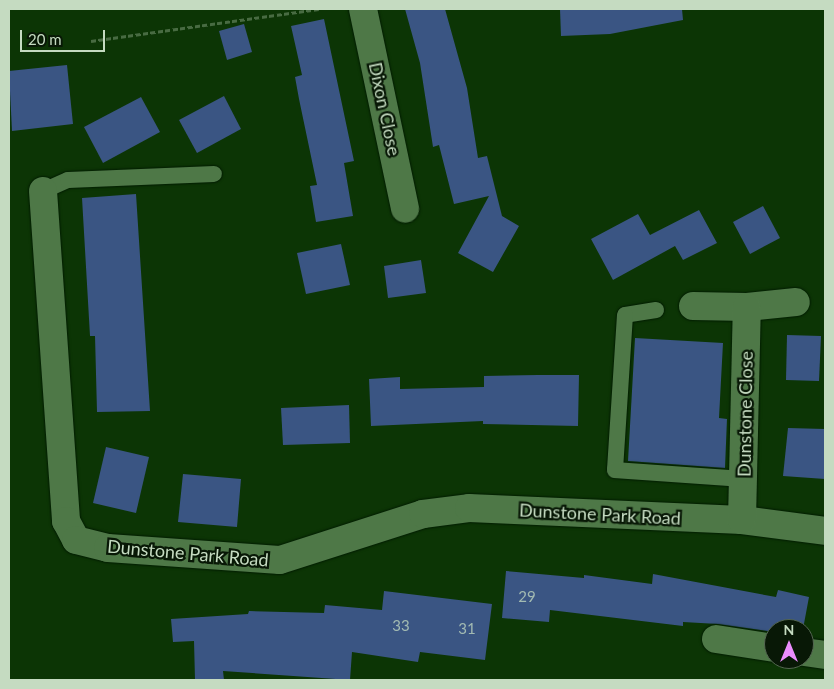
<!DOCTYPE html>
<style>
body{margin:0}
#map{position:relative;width:834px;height:689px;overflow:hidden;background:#0c3505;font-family:Lato,sans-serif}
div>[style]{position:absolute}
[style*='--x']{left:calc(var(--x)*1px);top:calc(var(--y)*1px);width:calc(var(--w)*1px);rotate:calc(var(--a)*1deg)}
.building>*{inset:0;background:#3a5583}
.path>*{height:3px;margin-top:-1.5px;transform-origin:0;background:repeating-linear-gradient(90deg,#486b42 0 5px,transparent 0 7.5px)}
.roads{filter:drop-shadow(0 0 1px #001b00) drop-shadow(0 0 1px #001b00)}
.lane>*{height:16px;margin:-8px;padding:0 8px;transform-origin:8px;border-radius:8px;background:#4e7847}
.street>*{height:28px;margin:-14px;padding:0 14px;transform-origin:14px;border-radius:14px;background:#4e7847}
span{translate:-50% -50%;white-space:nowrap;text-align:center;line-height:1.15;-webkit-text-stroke:4.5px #081806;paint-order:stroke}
.number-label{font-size:15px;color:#a2bab2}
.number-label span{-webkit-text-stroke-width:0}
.street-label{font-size:18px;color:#c5dbc1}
.frame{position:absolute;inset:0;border:10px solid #c5dbc1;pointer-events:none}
.north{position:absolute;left:764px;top:619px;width:50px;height:50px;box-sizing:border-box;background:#081806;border:1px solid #546651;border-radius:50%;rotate:0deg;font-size:14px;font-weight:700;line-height:20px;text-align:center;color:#c5dbc1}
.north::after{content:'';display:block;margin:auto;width:18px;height:22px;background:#ea8dfc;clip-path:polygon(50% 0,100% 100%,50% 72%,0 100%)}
.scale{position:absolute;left:20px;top:30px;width:85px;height:22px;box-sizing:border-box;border:2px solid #c5dbc1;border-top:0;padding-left:6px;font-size:15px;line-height:18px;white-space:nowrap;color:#c5dbc1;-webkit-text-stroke:4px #081806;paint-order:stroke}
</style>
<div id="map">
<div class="building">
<i style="clip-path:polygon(405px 9px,445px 9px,467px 88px,478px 158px,487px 156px,502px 216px,519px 226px,493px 272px,458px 253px,489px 196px,454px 204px,439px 145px,433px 147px,420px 63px)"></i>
<i style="clip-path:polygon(560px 9px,682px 9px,683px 20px,610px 34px,561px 36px)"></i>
<i style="clip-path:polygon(324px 19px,354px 161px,344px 163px,353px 216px,316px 222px,310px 186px,317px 185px,299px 99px,295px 77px,302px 75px,291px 26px)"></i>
<i style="clip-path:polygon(244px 24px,252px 52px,227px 60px,219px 31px)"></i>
<i style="clip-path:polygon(67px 65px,73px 124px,12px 131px,9px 71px)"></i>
<i style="clip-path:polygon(224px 96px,241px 129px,197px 153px,179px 120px)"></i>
<i style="clip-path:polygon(141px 97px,160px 132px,103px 163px,84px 127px)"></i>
<i style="clip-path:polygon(136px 194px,150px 411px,97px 412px,95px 336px,90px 336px,82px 198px)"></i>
<i style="clip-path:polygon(763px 206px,780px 238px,750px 254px,733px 222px)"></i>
<i style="clip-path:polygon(699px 210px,717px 243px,683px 260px,675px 246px,613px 280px,591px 239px,638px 214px,650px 235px)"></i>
<i style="clip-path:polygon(341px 244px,350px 285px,306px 294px,297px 253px)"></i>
<i style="clip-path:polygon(421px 260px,426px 293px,388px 298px,384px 266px)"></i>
<i style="clip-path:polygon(787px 335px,821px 336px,819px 381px,786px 380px)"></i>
<i style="clip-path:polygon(635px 338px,723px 343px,719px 418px,727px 419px,725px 468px,628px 461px)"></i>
<i style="clip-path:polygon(538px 375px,579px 375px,578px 426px,483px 424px,483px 421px,371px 426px,369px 379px,400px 377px,400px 389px,484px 387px,484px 376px)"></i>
<i style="clip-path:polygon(349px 405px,350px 443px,283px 445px,281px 408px)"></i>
<i style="clip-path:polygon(788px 428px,825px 429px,825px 479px,783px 476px)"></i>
<i style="clip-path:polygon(106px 447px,149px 457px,136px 513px,93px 503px)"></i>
<i style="clip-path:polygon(183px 474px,241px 479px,237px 527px,178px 522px)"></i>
<i style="clip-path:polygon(506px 571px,584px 578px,584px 575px,652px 584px,653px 574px,776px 597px,778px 590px,809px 597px,803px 629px,774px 629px,774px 632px,718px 624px,683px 622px,683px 626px,550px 610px,549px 622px,502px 618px)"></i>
<i style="clip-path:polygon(384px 591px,492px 604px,485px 660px,420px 652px,418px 662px,352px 652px,350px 680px,223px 671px,224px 680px,195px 680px,194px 641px,173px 642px,171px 619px,248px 614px,249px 611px,324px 613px,325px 605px,382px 610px)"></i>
</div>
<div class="path">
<i style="--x:91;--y:41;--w:230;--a:-8"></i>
</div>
<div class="roads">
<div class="lane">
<i style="--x:43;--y:191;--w:27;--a:-24"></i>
<i style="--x:68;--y:180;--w:146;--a:-2.4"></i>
<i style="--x:656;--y:310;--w:31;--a:171"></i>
<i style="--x:625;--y:315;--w:155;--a:93.7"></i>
<i style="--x:615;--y:470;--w:128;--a:4"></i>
</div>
<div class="street">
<i style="--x:363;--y:9;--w:204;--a:78.1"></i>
<i style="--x:43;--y:191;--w:331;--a:86"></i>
<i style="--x:66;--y:521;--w:21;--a:62"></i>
<i style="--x:76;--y:540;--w:33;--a:14"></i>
<i style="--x:108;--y:548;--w:172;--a:4"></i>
<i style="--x:280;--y:560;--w:150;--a:-17.8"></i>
<i style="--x:423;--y:514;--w:46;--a:-7.4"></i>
<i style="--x:469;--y:508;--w:273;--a:2.5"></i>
<i style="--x:742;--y:520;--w:84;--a:7.5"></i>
<i style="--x:693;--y:306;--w:54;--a:1.1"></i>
<i style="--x:747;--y:307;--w:49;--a:-5.8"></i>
<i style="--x:742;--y:520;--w:213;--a:-88.7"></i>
<i style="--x:716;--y:639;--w:59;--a:8.8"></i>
<i style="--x:804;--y:652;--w:21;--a:8"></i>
</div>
</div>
<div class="number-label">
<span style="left:527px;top:597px">29</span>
<span style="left:401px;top:626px">33</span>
<span style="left:467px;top:629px">31</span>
</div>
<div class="street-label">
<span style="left:385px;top:109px;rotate:78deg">Dixon Close</span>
<span style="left:745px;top:414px;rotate:-89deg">Dunstone Close</span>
<span style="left:600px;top:514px;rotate:3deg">Dunstone Park Road</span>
<span style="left:188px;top:553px;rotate:5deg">Dunstone Park Road</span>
</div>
<div class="frame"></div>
<div class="north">N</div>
<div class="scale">20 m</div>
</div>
